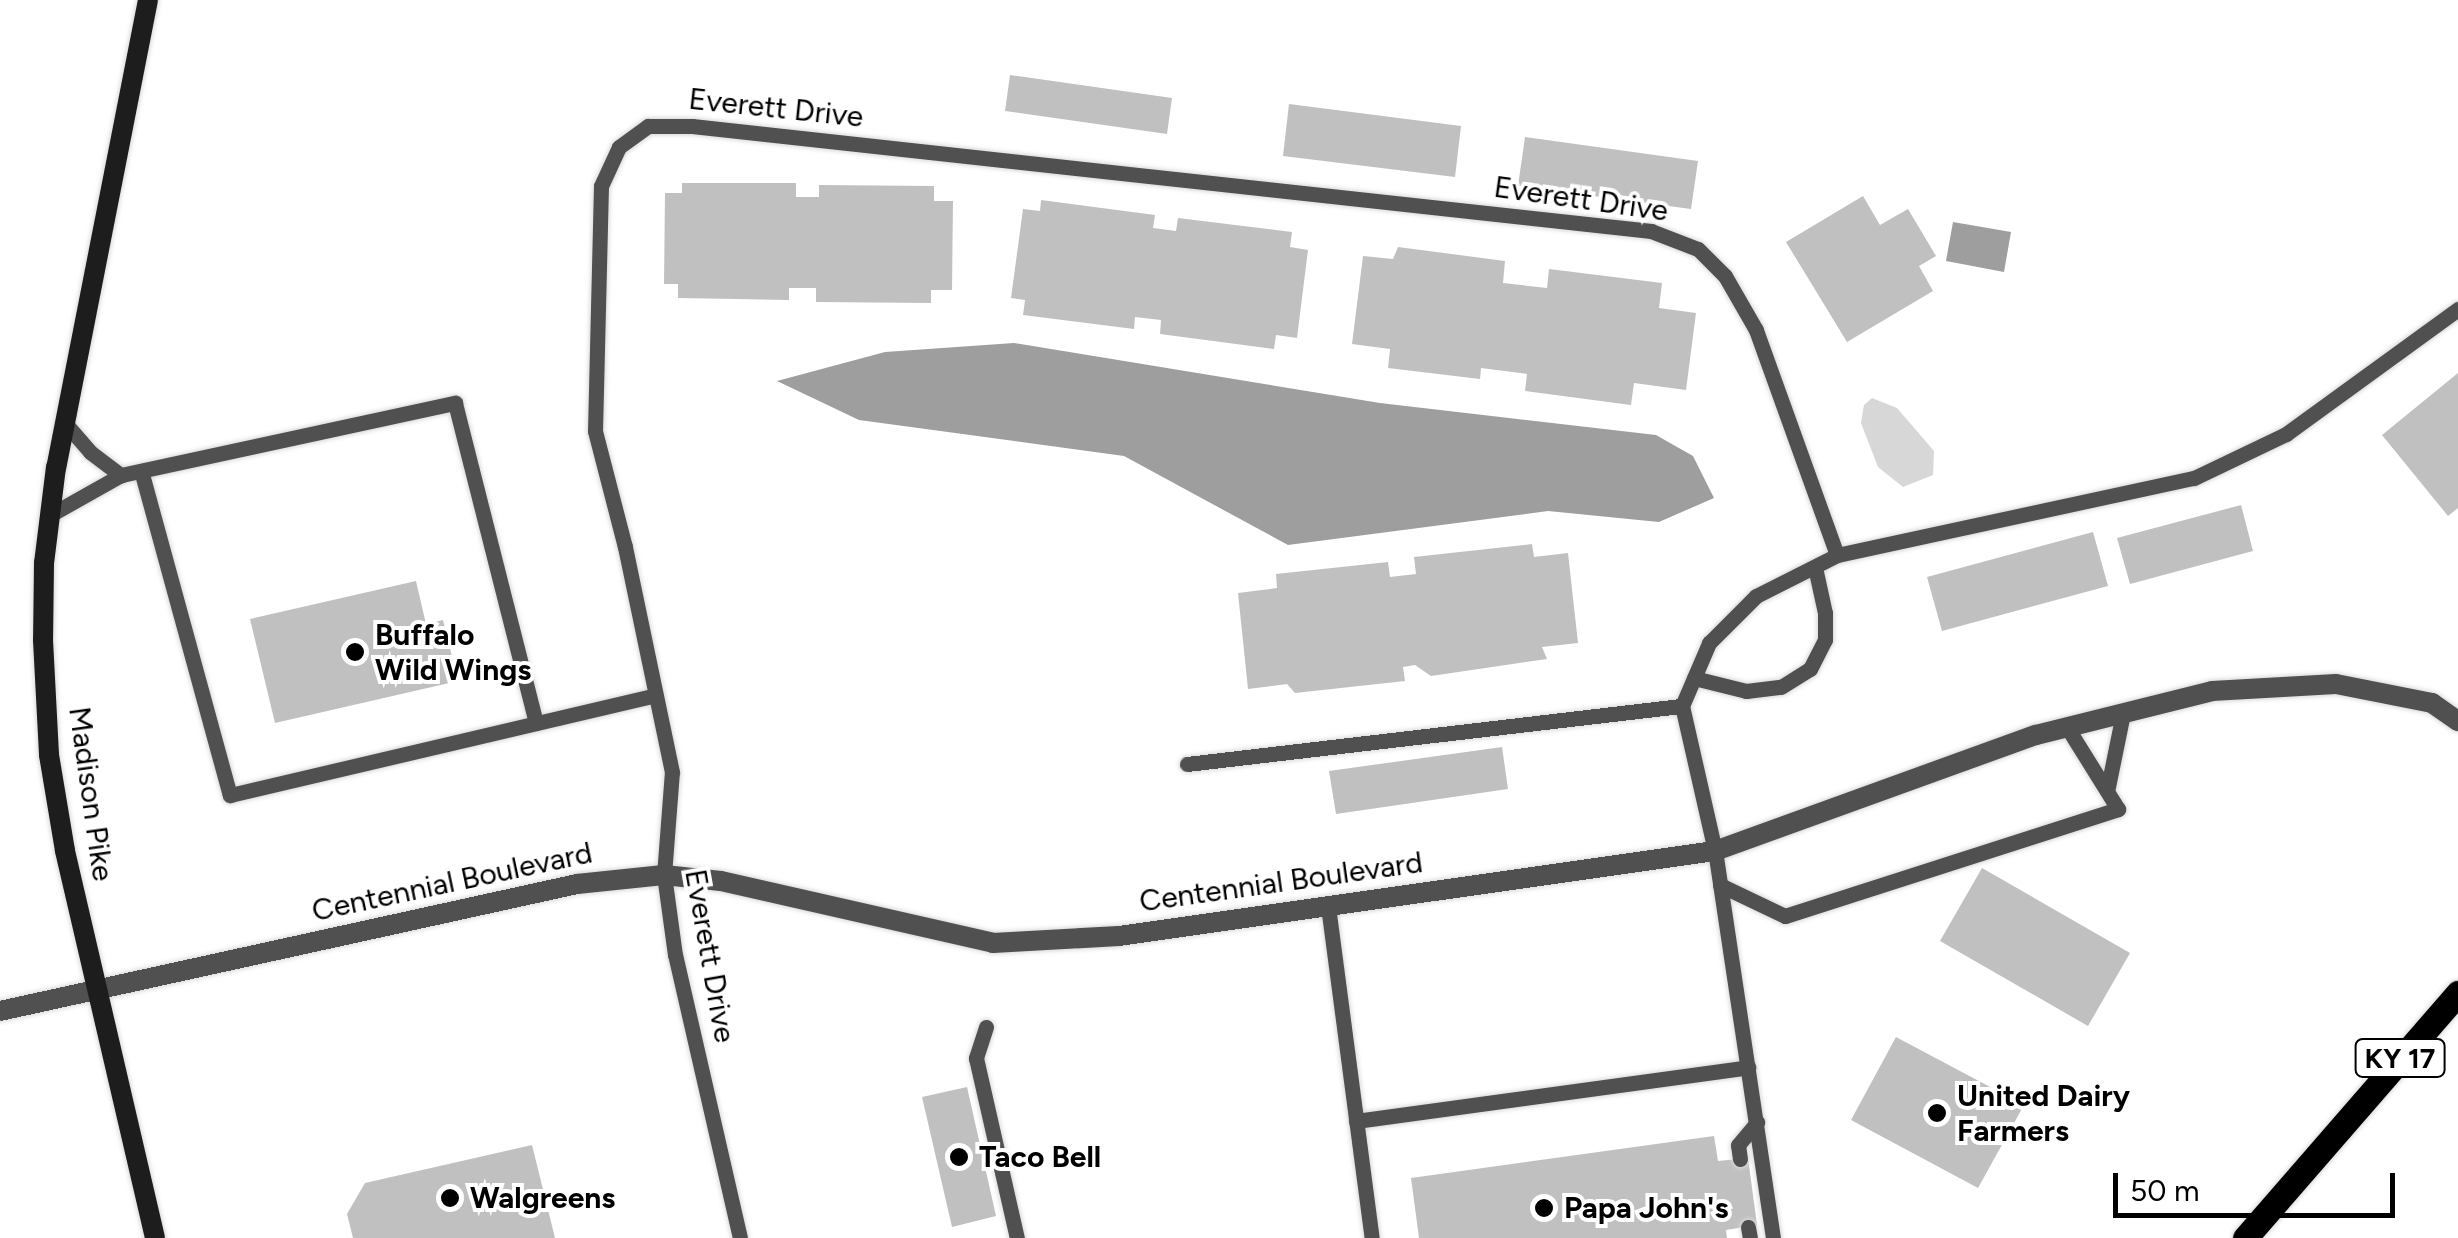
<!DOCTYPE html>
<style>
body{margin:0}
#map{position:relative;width:2458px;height:1238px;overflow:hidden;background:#fff;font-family:Figtree,sans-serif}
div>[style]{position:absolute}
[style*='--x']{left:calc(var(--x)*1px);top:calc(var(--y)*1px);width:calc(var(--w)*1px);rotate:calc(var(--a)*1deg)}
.green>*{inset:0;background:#d7d7d7}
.water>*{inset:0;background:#9e9e9e}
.building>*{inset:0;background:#c0c0c0}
.roads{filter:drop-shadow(0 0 2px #dbdbdb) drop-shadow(0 0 2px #dbdbdb)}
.lane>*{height:15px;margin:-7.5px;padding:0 7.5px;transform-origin:7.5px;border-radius:7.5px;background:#505050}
.street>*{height:20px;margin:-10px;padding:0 10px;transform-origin:10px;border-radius:10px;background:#505050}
.secondary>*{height:20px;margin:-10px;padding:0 10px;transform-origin:10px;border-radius:10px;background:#1d1d1d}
.primary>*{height:25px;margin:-12.5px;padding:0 12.5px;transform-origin:12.5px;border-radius:12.5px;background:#000}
.dots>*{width:28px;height:28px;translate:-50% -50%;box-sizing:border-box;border:5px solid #fff;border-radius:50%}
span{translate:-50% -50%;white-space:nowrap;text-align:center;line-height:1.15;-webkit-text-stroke:8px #fff;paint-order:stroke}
.shield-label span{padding:2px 8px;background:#fff;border:2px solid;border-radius:8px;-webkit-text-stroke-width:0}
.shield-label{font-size:28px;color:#000;font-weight:700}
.street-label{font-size:30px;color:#000}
.poi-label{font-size:30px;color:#000;font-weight:700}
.left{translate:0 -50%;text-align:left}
.scale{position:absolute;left:2113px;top:1173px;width:282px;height:45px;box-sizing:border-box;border:5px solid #000;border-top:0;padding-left:12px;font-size:30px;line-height:35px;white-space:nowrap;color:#000;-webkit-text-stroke:8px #fff;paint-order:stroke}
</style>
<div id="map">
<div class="green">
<i style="clip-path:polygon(1872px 398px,1897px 408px,1934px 451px,1933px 475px,1903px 487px,1878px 467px,1861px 423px,1864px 405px)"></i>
</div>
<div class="water">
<i style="clip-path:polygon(1953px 222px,2011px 232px,2004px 272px,1946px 261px)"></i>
<i style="clip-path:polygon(1014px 343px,1380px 403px,1656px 435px,1693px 456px,1714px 498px,1659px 522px,1548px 511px,1288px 545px,1124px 456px,859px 420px,777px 381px,885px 352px)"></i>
</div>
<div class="building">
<i style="clip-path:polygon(1010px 75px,1172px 98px,1167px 134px,1005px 111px)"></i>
<i style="clip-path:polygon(1289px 104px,1461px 126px,1455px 177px,1283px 156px)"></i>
<i style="clip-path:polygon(1525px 137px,1698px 161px,1691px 209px,1518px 186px)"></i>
<i style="clip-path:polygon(682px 183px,796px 183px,796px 197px,819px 197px,819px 185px,934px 186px,934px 201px,953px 201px,952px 290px,931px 290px,931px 303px,816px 302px,816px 288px,789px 288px,789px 300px,678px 298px,678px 284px,664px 284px,665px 193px,682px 193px)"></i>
<i style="clip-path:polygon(1863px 196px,1880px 225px,1908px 209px,1936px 256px,1919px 266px,1933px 291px,1847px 342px,1786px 242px)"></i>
<i style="clip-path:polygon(1041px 200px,1155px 215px,1153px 228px,1176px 231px,1178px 218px,1292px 232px,1290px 247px,1308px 250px,1297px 338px,1276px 335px,1274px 349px,1160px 334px,1161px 320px,1135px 317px,1134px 329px,1023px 315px,1025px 300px,1011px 298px,1023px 209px,1040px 211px)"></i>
<i style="clip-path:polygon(1398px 247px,1505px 261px,1503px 283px,1547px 288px,1549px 269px,1662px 283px,1659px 308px,1696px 313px,1686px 390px,1634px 383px,1631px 405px,1525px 391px,1527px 374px,1481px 368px,1480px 379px,1388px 368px,1390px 349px,1352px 344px,1363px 256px,1393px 259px)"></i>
<i style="clip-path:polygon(2458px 373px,2458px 508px,2448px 516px,2382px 435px)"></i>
<i style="clip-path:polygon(2241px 505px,2253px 551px,2130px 584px,2117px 538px)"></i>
<i style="clip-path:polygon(2093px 532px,2108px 586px,1942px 631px,1927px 577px)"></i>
<i style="clip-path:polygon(1532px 544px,1534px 557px,1568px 553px,1578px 643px,1542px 647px,1547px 659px,1431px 676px,1415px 665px,1403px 667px,1405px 681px,1295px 693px,1287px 684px,1248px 689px,1238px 593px,1277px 588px,1276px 574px,1388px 562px,1390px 577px,1416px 574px,1414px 557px)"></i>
<i style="clip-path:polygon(416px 581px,426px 624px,443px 620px,458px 681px,275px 723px,250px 619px)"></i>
<i style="clip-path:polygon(1502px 747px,1508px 789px,1336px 814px,1329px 771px)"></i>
<i style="clip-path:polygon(1982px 868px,2130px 953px,2088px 1026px,1940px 941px)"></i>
<i style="clip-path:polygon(1896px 1037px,2024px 1105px,1978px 1188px,1851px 1120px)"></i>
<i style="clip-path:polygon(967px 1087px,996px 1216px,952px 1227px,922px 1097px)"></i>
<i style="clip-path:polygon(1714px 1136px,1718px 1161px,1748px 1158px,1757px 1225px,1726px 1230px,1727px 1238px,1419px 1238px,1411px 1178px)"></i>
<i style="clip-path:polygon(532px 1145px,555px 1238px,353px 1238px,347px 1214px,365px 1183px)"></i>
</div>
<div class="roads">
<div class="lane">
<i style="--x:65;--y:423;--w:38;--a:49"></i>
<i style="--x:90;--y:452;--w:39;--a:37"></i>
<i style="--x:142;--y:474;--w:333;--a:74.7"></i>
<i style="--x:230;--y:795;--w:437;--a:-13.2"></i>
<i style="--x:50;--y:515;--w:81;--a:-29.4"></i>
<i style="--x:121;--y:475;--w:342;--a:-12.2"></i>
<i style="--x:455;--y:403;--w:330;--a:75.8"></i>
<i style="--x:1694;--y:678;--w:54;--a:14"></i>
<i style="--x:1746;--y:691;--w:35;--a:-7"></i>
<i style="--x:1781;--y:687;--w:34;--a:-32"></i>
<i style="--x:1810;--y:669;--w:33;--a:-63"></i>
<i style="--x:1825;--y:640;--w:27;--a:-90"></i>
<i style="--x:1825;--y:613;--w:47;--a:-102.3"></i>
<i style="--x:1187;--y:764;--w:498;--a:-6.7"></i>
<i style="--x:2108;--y:787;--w:76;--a:-78.5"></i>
<i style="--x:1720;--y:885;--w:72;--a:25.5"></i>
<i style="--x:1785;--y:916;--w:350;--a:-17.8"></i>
<i style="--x:2118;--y:809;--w:97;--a:-121.9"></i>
<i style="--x:1328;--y:906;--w:335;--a:82.5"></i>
<i style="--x:986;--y:1027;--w:33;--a:108"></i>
<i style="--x:976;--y:1058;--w:185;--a:77.2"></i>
<i style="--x:1356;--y:1121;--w:396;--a:-7.8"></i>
<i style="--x:1740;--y:1159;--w:14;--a:-98"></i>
<i style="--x:1738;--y:1145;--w:30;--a:-50"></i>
<i style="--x:1748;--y:1227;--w:11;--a:80"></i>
<i style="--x:740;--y:1238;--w:290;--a:-102.9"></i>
<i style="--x:675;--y:955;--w:81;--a:-97.8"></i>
<i style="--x:664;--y:875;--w:103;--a:-85.6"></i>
<i style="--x:672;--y:772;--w:230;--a:-101.8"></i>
<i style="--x:625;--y:547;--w:120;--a:-104.5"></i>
<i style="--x:595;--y:431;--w:245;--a:-88.6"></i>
<i style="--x:601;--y:186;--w:43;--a:-65.2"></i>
<i style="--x:619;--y:147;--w:36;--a:-36"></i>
<i style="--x:648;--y:126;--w:44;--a:0"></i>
<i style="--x:692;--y:126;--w:965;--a:6.25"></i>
<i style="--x:1651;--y:231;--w:50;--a:21"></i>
<i style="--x:1698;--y:249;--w:38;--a:45"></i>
<i style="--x:1725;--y:276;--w:62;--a:60.1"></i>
<i style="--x:1756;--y:330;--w:239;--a:70.2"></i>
<i style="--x:1773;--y:1238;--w:391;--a:-98.5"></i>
<i style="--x:1715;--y:851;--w:149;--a:-102.8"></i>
<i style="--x:1682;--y:706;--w:69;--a:-66.8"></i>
<i style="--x:1709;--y:643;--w:66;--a:-45"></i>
<i style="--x:1756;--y:596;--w:91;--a:-26.8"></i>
<i style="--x:1837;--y:555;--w:365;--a:-12.2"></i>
<i style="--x:2194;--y:478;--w:102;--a:-25.6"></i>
<i style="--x:2286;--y:434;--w:213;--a:-36"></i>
</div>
<div class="street">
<i style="--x:0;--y:1011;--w:591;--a:-12.41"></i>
<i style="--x:577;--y:884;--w:87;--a:-5.9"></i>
<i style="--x:664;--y:875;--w:57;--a:6"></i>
<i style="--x:721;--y:881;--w:279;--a:12.8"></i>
<i style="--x:993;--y:943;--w:126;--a:-3.2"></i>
<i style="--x:1119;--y:936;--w:602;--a:-8.12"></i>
<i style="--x:1715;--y:851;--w:341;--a:-19.9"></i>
<i style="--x:2036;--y:735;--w:181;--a:-14"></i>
<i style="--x:2212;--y:691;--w:124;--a:-3.2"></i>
<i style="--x:2336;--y:684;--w:98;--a:11.2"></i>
<i style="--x:2432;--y:703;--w:32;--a:35"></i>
</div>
<div class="secondary">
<i style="--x:148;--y:0;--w:476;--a:101.1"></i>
<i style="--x:56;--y:467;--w:97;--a:97.1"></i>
<i style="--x:44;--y:563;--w:77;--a:90.7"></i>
<i style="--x:43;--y:640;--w:115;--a:87"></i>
<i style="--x:49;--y:755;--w:97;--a:80.5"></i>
<i style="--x:65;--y:851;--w:397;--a:76.9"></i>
</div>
<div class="primary">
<i style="--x:2245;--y:1238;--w:325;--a:-49"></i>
</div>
</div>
<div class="dots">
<i style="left:355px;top:652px;background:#000"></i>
<i style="left:1937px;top:1113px;background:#000"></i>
<i style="left:959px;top:1157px;background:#000"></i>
<i style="left:450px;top:1198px;background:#000"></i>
<i style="left:1544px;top:1208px;background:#000"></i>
</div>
<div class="shield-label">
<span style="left:2400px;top:1058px">KY 17</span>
</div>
<div class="street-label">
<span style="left:776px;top:108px;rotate:6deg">Everett Drive</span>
<span style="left:1581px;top:199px;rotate:8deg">Everett Drive</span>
<span style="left:91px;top:794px;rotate:82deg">Madison Pike</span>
<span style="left:452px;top:882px;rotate:-12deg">Centennial Boulevard</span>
<span style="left:1281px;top:882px;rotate:-8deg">Centennial Boulevard</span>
<span style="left:710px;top:956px;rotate:80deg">Everett Drive</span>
</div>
<div class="poi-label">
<span class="left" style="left:375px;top:652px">Buffalo<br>Wild Wings</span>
<span class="left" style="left:1957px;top:1113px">United Dairy<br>Farmers</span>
<span class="left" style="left:979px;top:1157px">Taco Bell</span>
<span class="left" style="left:470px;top:1198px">Walgreens</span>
<span class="left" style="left:1564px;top:1208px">Papa John's</span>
</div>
<div class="scale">50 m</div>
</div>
